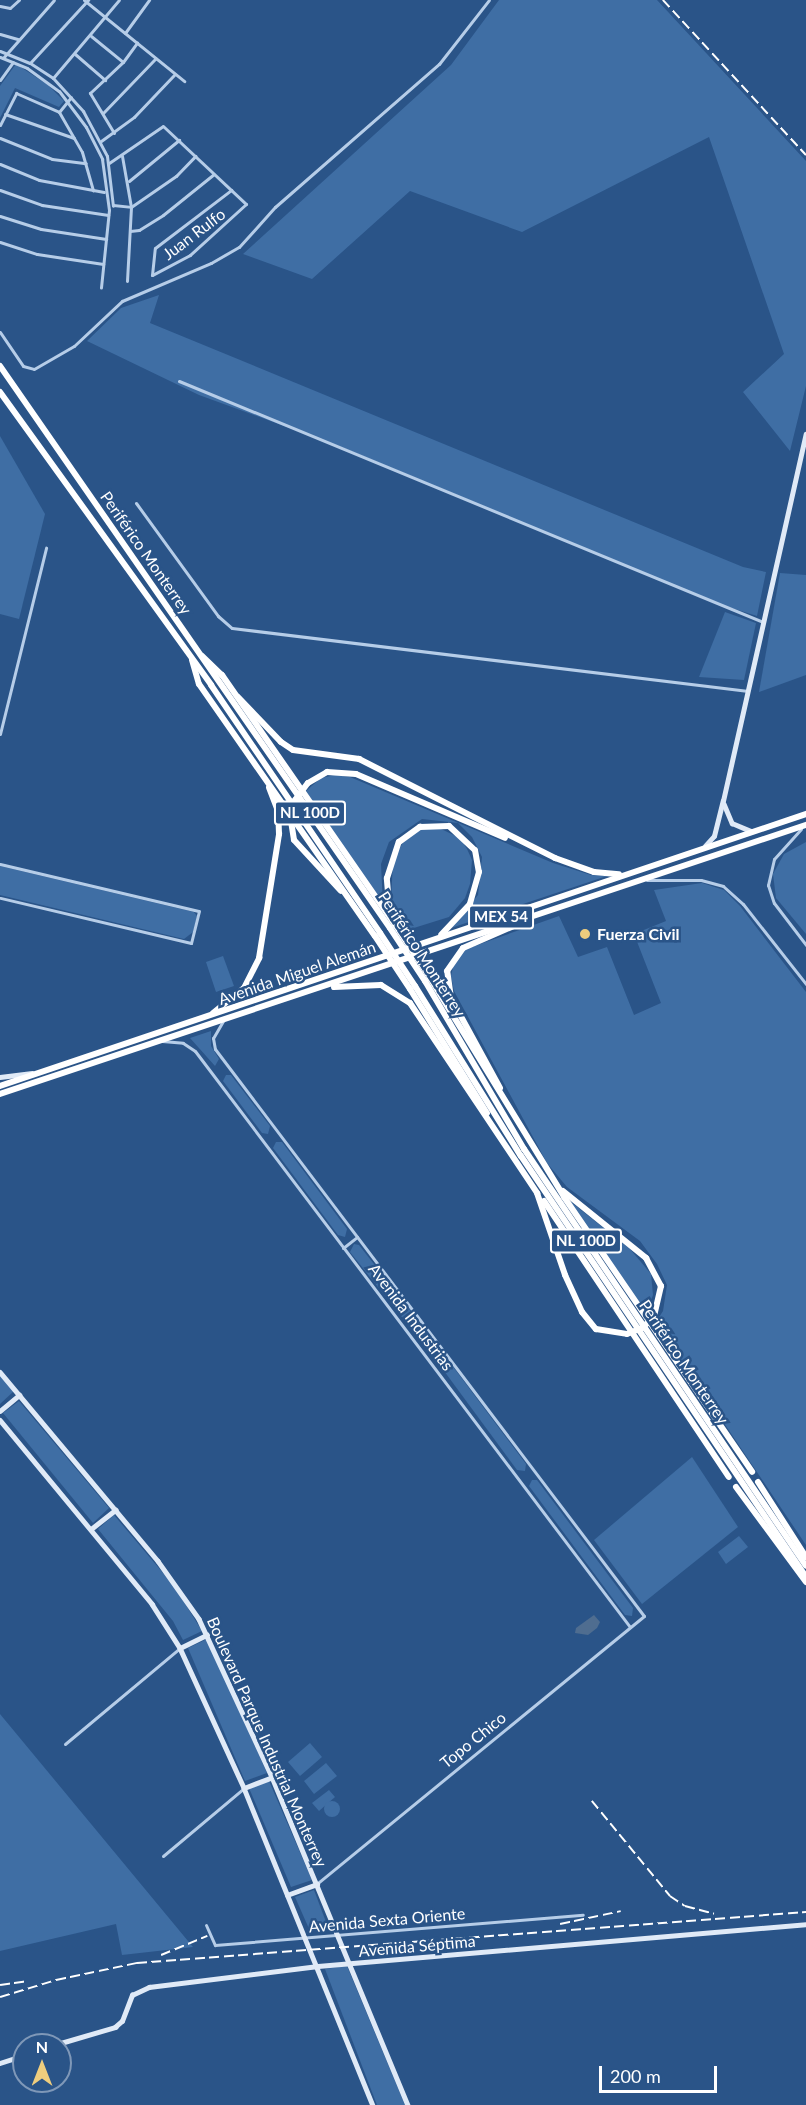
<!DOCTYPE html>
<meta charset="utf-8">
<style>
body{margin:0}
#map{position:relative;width:806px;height:2105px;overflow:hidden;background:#2a5488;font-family:Lato,sans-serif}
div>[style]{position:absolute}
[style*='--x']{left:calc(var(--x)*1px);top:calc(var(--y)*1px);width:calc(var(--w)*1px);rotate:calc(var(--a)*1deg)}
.green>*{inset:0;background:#3f6ea4}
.round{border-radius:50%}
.water>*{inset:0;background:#4f6d90}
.street>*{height:3px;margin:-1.5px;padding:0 1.5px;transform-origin:1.5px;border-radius:1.5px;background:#b6cde8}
.secondary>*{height:4.5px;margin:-2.25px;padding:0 2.25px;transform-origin:2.25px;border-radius:2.25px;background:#e0eaf7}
.highway>*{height:6px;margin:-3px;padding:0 3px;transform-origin:3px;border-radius:3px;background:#fff}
.rail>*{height:1.5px;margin-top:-0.75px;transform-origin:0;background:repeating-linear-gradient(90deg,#fff 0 10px,transparent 0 14.5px)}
.highway-bridge>*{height:6px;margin:-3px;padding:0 3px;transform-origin:3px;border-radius:3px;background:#fff}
.dots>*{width:16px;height:16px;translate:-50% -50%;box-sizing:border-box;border:3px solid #2a5488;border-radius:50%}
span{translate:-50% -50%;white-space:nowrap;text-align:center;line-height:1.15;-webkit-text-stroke:5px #2a5488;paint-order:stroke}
.shield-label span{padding:2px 4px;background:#2a5488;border:2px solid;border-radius:4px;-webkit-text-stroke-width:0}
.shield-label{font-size:15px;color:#fff;font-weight:700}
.street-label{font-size:16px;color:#fff}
.poi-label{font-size:16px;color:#fff;font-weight:700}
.left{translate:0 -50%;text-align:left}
.north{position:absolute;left:12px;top:2033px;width:60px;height:60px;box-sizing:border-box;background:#2a5488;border:2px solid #7f98b8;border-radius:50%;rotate:0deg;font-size:16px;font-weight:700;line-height:24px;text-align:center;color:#fff}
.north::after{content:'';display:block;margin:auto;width:21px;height:27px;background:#eecd7e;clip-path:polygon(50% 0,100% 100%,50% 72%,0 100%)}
.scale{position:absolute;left:599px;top:2066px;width:118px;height:27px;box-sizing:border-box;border:3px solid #fff;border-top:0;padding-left:8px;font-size:18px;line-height:21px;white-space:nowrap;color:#fff;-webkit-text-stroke:4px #2a5488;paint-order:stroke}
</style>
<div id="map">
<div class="green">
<i style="clip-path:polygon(499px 0,657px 0,806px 161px,806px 386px,790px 451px,743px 392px,784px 354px,709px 137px,522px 232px,410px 191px,312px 279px,243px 254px,451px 65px)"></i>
<i style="clip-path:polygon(16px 64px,48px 85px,64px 101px,59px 107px,15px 88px,0 118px,0 86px)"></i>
<i style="clip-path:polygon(159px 295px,150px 323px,743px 567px,766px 572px,757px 616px,722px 605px,339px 446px,199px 395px,87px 341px,121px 308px)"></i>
<i style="clip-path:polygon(0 436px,45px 514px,19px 619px,0 614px)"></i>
<i style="clip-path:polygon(780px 573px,806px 575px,806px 675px,759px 692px)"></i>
<i style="clip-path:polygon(725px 612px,756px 623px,744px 680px,699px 677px)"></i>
<i style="clip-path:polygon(335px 775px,350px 777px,553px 863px,591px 875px,607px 876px,451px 928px,478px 895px,482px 857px,472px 837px,458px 823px,422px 819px,389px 842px,381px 864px,383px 905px,306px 791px,321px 778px)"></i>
<i style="clip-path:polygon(439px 828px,460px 838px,467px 849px,472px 860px,470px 884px,465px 898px,449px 917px,401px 932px,391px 902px,393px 860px,405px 839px,420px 830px)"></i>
<i style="clip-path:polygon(806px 842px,806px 934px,776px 898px,773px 874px,784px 854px)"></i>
<i style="clip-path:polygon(0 866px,194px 912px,197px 916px,193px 932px,184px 939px,0 895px)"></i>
<i style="clip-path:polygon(702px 883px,724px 890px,740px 906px,806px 992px,806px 1545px,656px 1322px,663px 1311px,667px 1285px,657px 1264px,640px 1241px,567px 1187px,547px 1163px,454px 991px,451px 976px,454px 963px,466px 949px,559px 916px,578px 957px,607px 947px,634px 1015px,661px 1003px,634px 934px,666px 921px,654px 890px)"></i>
<i style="clip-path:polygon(223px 956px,234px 986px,216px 992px,206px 962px)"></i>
<i style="clip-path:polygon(211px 1031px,211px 1046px,219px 1059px,215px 1066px,190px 1038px)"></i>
<i style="clip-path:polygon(226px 1075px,231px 1075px,270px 1126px,268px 1134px,262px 1133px,223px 1081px)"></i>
<i style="clip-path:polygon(276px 1142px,282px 1142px,347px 1229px,345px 1237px,338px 1235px,273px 1148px)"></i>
<i style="clip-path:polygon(566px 1198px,630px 1249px,651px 1274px,653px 1295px,646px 1313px)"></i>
<i style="clip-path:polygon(354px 1244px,359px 1245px,417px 1319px,417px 1327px,409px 1326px,350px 1252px)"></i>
<i style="clip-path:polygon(424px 1335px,430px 1336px,526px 1464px,525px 1471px,517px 1470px,422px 1341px)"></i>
<i style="clip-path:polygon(0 1375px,14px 1391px,0 1404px)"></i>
<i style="clip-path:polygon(19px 1401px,109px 1508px,93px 1523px,3px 1413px)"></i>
<i style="clip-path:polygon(692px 1457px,738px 1527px,642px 1604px,594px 1540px)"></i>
<i style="clip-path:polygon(532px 1480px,537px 1480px,633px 1608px,632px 1616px,625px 1615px,529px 1486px)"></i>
<i style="clip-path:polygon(114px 1515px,174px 1586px,202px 1631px,183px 1640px,173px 1621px,98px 1529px)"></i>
<i style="clip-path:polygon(739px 1536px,748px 1547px,726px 1564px,718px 1552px)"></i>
<i style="clip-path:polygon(207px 1639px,267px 1773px,245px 1781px,188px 1648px)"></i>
<i style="clip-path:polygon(0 1714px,188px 1941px,193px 1947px,122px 1955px,116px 1924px,0 1951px)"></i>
<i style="clip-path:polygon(310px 1743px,322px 1757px,300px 1776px,288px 1762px)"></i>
<i style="clip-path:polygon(326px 1763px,337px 1776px,314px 1794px,304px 1781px)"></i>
<i style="clip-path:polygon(269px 1781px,312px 1880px,291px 1887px,249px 1788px)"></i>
<i style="clip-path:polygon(329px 1790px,335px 1797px,319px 1811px,312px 1803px)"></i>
<i class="round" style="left:324px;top:1801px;width:16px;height:16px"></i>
<i style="clip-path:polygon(314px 1890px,329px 1930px,310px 1931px,295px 1897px)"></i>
<i style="clip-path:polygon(347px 1966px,405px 2105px,377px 2105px,325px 1969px)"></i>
</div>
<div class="water">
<i style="clip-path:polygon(594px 1615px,600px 1622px,597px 1628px,588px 1635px,575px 1633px,576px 1628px)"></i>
</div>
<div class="street">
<i style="--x:84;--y:0;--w:129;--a:39"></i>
<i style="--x:0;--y:6;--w:10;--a:11"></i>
<i style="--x:10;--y:8;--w:12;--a:-42"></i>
<i style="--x:125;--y:33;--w:41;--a:-54"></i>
<i style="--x:0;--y:34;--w:19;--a:16"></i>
<i style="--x:91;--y:36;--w:41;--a:39.1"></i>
<i style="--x:0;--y:51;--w:32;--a:22"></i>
<i style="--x:30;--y:63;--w:27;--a:33"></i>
<i style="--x:53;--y:78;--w:45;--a:47.7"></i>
<i style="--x:83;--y:111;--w:51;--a:61.9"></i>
<i style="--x:107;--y:156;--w:50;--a:83.2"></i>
<i style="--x:75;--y:54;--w:40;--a:41"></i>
<i style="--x:0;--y:57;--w:29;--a:22"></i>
<i style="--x:27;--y:68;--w:39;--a:36"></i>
<i style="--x:59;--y:91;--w:45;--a:53.1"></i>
<i style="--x:86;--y:127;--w:36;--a:63"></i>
<i style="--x:102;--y:159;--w:51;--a:82.2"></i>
<i style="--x:109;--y:210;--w:78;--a:95.9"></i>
<i style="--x:3;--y:58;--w:77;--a:-48.7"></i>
<i style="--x:30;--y:63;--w:86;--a:-47.4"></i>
<i style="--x:53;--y:78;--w:102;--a:-49.8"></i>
<i style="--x:0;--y:80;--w:22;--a:-54"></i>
<i style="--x:59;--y:112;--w:19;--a:-51"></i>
<i style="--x:103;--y:113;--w:76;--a:-46.1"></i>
<i style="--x:5;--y:114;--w:73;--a:19.2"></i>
<i style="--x:0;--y:125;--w:36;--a:-63"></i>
<i style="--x:16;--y:93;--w:47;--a:23.8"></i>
<i style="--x:59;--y:112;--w:46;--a:60.1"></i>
<i style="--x:82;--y:152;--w:40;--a:74"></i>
<i style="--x:114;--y:133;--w:47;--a:-121"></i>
<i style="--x:90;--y:93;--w:45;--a:-43.2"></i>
<i style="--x:123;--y:62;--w:24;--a:-54"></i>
<i style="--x:0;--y:138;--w:56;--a:22"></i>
<i style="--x:52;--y:159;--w:34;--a:7"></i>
<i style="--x:101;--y:141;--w:41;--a:-36"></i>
<i style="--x:134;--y:117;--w:59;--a:-46.4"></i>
<i style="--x:122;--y:156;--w:52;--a:80"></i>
<i style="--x:131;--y:207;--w:74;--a:93.1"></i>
<i style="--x:109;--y:163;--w:65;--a:-34.4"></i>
<i style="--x:163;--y:126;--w:114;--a:43.2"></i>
<i style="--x:246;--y:204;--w:76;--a:137.7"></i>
<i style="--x:190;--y:255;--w:43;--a:152.2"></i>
<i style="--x:152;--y:275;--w:27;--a:-84"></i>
<i style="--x:155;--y:248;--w:96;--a:-37.3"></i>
<i style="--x:0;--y:164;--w:42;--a:22.3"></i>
<i style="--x:39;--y:180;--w:66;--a:10.5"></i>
<i style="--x:129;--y:181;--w:65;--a:-39.4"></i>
<i style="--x:0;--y:190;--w:45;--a:19.7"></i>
<i style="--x:42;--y:205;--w:67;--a:8.6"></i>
<i style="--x:113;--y:205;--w:18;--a:6"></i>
<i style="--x:131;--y:207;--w:55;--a:-34.6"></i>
<i style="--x:176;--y:176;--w:28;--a:-46"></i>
<i style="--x:0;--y:216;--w:43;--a:17.6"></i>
<i style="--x:41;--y:229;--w:66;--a:8.7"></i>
<i style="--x:130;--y:231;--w:9;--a:-6"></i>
<i style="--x:139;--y:230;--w:28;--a:-32"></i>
<i style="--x:163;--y:215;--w:65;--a:-38.8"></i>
<i style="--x:0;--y:242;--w:39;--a:18"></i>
<i style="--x:37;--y:254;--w:67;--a:8.6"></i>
<i style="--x:0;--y:332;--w:41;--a:55.9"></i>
<i style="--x:23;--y:366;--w:11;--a:15"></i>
<i style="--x:34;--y:369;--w:46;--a:-29.9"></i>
<i style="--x:74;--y:346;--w:66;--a:-43.2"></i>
<i style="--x:122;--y:301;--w:97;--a:-23.1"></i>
<i style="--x:211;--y:263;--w:32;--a:-30"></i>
<i style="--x:239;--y:247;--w:54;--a:-48"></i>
<i style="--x:275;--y:207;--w:218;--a:-41.1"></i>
<i style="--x:439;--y:64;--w:81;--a:-52"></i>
<i style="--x:179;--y:381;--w:632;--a:22.42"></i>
<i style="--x:136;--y:503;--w:140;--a:54"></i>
<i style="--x:218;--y:616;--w:18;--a:41"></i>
<i style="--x:232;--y:628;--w:520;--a:6.96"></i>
<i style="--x:0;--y:734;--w:192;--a:-76.1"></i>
<i style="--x:801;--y:829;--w:40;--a:132"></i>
<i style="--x:774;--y:859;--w:27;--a:103"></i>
<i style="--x:768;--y:885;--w:19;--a:72"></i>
<i style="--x:774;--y:903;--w:53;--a:52.7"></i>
<i style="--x:0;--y:864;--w:204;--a:13.3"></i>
<i style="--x:199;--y:911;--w:33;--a:104"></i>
<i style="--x:191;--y:943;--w:196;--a:-166.7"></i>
<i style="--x:647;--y:880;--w:54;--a:0"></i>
<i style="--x:701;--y:880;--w:23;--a:15"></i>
<i style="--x:723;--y:886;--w:27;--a:42"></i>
<i style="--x:743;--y:904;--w:102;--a:51.8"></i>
<i style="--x:223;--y:1021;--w:20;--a:120"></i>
<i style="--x:213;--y:1038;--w:11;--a:80"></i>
<i style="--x:215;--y:1049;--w:711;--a:52.89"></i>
<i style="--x:644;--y:1616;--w:423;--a:140.7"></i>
<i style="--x:162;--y:1041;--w:21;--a:5"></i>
<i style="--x:183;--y:1043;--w:14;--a:34"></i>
<i style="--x:195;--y:1051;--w:722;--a:52.94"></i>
<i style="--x:343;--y:1248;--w:18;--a:-38"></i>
<i style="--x:65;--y:1744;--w:150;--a:-39.9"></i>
<i style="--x:163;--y:1856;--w:106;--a:-40"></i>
<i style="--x:206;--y:1925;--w:22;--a:66"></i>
<i style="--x:215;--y:1945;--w:369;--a:-4.7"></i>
</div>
<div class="secondary">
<i style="--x:724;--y:804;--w:21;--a:67"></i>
<i style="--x:732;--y:823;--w:21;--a:23"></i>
<i style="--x:705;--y:846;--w:13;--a:-48"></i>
<i style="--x:714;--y:836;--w:36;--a:-76"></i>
<i style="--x:723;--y:801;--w:376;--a:-77.3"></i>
<i style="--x:0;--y:1077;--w:32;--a:-7"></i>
<i style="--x:0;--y:1372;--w:246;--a:50.1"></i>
<i style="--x:158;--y:1561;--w:71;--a:54.7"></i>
<i style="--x:199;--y:1619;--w:174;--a:65.2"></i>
<i style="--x:272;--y:1777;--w:355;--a:67.5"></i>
<i style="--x:0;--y:1411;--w:25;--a:-40"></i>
<i style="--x:0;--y:1420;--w:239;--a:50.4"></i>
<i style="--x:152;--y:1604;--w:52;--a:57.5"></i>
<i style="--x:180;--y:1648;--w:154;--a:65.4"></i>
<i style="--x:244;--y:1788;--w:342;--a:67.9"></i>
<i style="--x:91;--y:1529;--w:31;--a:-38"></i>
<i style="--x:180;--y:1648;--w:30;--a:-26"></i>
<i style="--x:244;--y:1788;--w:30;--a:-21"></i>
<i style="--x:287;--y:1895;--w:32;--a:-20"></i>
<i style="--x:54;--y:2045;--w:64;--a:-16.4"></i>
<i style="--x:115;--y:2027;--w:9;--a:-41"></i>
<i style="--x:122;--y:2021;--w:28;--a:-69"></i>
<i style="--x:132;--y:1995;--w:19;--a:-25"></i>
<i style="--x:149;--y:1987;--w:170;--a:-7.1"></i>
<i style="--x:318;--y:1966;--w:490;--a:-4.9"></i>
<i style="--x:0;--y:2063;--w:25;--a:-18"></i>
</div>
<div class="highway">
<i style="--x:0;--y:366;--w:684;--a:55.24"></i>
<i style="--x:0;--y:392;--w:361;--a:54.2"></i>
<i style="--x:211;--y:685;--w:300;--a:55.7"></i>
<i style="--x:202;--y:656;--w:28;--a:44"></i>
<i style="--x:222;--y:675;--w:305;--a:55.3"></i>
<i style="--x:192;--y:660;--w:25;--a:74"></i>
<i style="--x:199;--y:684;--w:307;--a:55.1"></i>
<i style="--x:238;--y:697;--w:62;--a:46.3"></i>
<i style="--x:281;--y:742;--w:14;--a:34"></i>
<i style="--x:293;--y:750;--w:67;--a:7.8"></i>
<i style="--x:359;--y:759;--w:220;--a:26.8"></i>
<i style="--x:555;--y:858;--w:41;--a:19.7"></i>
<i style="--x:594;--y:872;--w:25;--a:5"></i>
<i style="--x:308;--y:783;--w:22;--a:-30"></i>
<i style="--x:327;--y:772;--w:29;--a:4"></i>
<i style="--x:356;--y:774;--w:162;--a:23.2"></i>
<i style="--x:291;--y:821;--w:19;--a:81"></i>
<i style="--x:294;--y:840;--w:69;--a:47.3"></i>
<i style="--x:390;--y:915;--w:37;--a:-95"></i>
<i style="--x:387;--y:878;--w:38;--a:-72"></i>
<i style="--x:399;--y:842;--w:26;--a:-36"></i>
<i style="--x:420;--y:827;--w:29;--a:-2"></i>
<i style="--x:449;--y:826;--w:35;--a:43"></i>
<i style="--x:475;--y:850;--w:22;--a:80"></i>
<i style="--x:479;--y:872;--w:33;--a:106"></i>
<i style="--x:470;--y:904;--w:42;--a:133.1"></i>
<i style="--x:430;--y:978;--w:257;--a:58.5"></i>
<i style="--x:564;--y:1197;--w:333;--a:55.6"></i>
<i style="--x:425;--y:981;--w:195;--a:59.5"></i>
<i style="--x:524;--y:1149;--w:503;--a:55.93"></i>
<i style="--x:415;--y:986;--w:200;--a:58.1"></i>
<i style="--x:521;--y:1156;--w:508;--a:55.9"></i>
<i style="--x:334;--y:987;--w:47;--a:-2.4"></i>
<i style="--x:381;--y:985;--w:34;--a:32"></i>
<i style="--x:410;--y:1003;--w:229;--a:56.2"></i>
<i style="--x:537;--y:1193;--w:87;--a:71.1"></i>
<i style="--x:565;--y:1275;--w:41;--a:65.3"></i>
<i style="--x:582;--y:1312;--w:22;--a:51"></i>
<i style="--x:596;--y:1329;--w:31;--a:9"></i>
<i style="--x:410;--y:989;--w:146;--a:58.2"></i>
<i style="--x:213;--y:1013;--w:40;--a:-39"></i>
<i style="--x:244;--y:988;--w:34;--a:-63"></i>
<i style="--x:259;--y:958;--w:126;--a:-80.8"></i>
<i style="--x:279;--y:834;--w:23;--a:-92"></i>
<i style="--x:278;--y:811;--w:25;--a:-111"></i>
<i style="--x:0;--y:1086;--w:851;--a:-18.65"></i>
<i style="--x:500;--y:1088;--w:102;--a:-118.6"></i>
<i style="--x:451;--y:998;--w:27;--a:-98"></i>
<i style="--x:447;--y:971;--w:28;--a:-55"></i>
<i style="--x:463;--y:948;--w:68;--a:-23.5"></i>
<i style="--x:0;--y:1094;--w:850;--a:-18.46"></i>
<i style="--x:563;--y:1191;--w:107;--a:38.9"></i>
<i style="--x:646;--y:1258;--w:32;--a:62"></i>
<i style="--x:661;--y:1286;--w:32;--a:103"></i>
<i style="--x:544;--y:1201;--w:332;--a:56.2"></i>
<i style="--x:758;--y:1482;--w:89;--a:57.4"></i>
<i style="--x:736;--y:1487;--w:118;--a:53.6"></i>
</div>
<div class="rail">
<i style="--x:663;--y:0;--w:211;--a:47.3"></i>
<i style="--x:592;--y:1801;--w:123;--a:50.6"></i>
<i style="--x:670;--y:1896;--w:18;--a:34"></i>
<i style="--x:685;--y:1906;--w:30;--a:15"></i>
<i style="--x:560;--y:1924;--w:62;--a:-12"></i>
<i style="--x:161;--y:1955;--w:50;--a:-22.4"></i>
<i style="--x:0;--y:1985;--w:27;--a:-8"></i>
<i style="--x:0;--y:1997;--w:59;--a:-16.9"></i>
<i style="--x:56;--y:1980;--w:83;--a:-11.9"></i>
<i style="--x:137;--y:1963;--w:671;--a:-4.36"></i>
</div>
<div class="highway-bridge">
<i style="--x:291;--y:821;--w:21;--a:-79"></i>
<i style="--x:295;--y:800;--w:21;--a:-53"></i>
<i style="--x:396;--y:926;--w:62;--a:56.8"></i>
<i style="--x:390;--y:928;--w:64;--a:56.6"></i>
<i style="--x:380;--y:933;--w:64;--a:56.6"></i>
<i style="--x:375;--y:936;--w:64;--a:56.6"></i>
<i style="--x:627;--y:1334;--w:16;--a:-22"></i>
<i style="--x:642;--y:1328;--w:16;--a:-43"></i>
</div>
<div class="dots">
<i style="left:585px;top:934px;background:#eecd7e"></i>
</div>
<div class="shield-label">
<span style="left:310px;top:813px">NL 100D</span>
<span style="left:501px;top:917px">MEX 54</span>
<span style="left:586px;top:1241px">NL 100D</span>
</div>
<div class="street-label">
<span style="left:194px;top:234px;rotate:-37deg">Juan Rulfo</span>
<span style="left:146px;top:553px;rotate:55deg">Periférico Monterrey</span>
<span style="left:422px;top:954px;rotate:57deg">Periférico Monterrey</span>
<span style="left:297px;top:973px;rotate:-19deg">Avenida Miguel Alemán</span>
<span style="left:411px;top:1317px;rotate:53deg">Avenida Industrias</span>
<span style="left:684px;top:1362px;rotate:56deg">Periférico Monterrey</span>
<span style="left:473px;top:1740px;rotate:-39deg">Topo Chico</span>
<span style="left:267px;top:1742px;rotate:66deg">Boulevard Parque Industrial Monterrey</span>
<span style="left:387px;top:1920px;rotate:-5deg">Avenida Sexta Oriente</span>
<span style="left:417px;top:1946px;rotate:-5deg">Avenida Séptima</span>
</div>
<div class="poi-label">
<span class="left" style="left:597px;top:934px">Fuerza Civil</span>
</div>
<div class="north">N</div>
<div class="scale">200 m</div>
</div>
